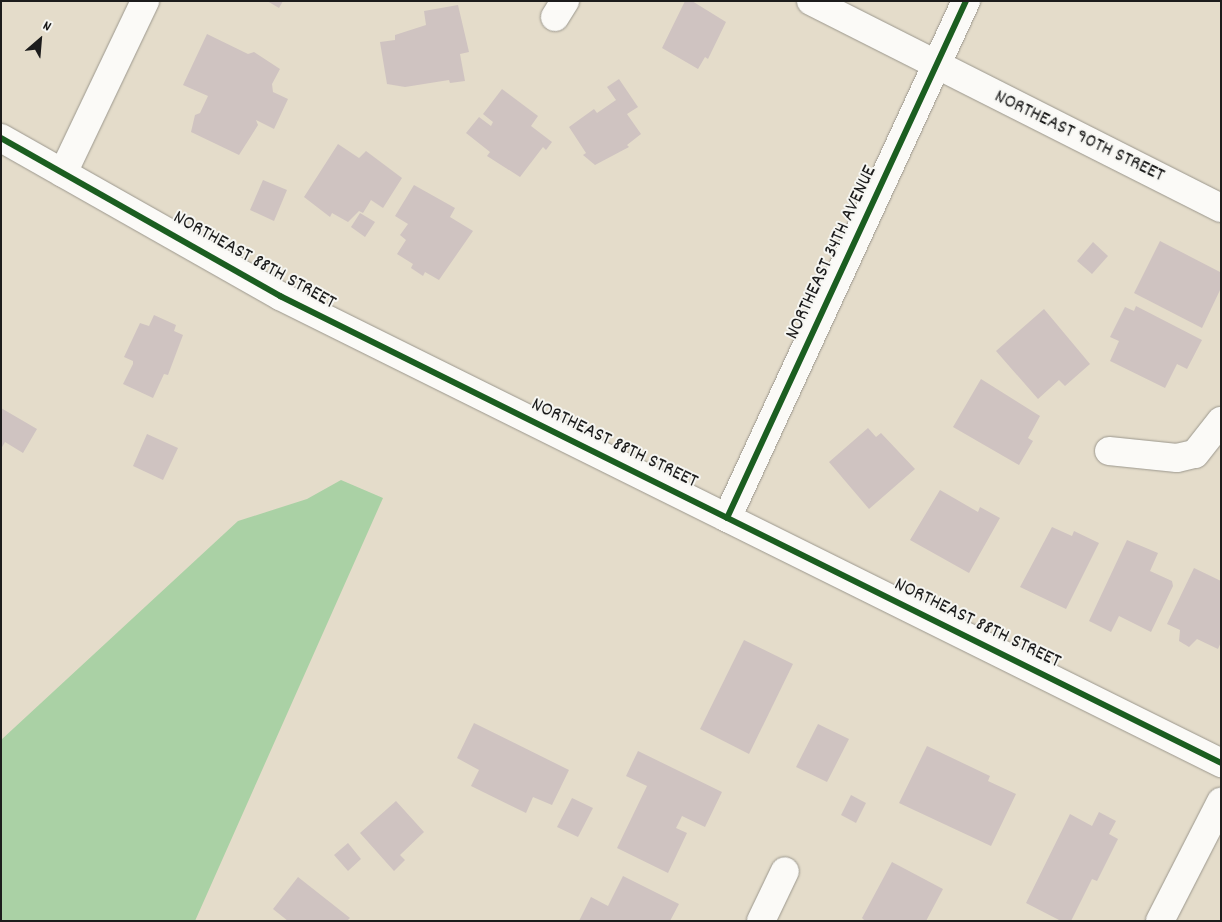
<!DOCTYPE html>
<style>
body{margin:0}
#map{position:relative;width:1222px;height:922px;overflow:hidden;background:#e4dcca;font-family:Dekko,sans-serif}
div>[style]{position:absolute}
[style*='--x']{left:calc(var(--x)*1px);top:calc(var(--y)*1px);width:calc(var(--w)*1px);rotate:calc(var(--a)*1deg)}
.green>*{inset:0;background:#aad1a5}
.building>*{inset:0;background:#cfc3c1}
.roads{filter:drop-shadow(0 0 1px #9b978d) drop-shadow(0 0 1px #9b978d)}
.minor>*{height:28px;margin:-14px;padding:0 14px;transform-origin:14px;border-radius:14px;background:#fbfaf7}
.cycleway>*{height:6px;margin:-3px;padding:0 3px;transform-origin:3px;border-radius:3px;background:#1b5e20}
span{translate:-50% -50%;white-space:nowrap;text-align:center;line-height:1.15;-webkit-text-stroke:4px #f6f6f2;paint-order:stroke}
.street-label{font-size:20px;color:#1c1c1c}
.frame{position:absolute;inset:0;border:2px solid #1c1c1c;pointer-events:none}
.north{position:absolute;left:15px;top:15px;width:50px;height:50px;-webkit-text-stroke:4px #f6f6f2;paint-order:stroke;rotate:27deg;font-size:14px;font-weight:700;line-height:20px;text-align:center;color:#1c1c1c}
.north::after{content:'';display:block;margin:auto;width:18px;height:22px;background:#1c1c1c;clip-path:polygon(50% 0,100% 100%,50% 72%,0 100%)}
</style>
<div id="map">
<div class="green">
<i style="clip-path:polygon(341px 480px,383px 498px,195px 921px,1px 921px,1px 740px,238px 521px,307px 499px)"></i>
</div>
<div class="building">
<i style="clip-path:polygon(267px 1px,283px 1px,279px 8px)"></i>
<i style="clip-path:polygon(685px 1px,692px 1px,726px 22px,708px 59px,705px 57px,698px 69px,662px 48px)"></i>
<i style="clip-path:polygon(458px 5px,469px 52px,460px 54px,465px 81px,450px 83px,449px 80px,405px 87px,387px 84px,380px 42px,395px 40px,395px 35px,426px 25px,424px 11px)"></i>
<i style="clip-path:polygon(207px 34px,248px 54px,254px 52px,280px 69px,272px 84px,273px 92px,288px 99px,274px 129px,256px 120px,258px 125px,239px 155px,191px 132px,195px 115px,200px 113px,208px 96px,183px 85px)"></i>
<i style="clip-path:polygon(619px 79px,638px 107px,627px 114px,641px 134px,627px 145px,629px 147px,595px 165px,583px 155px,586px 153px,569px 127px,594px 109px,597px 113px,616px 100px,607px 87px)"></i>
<i style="clip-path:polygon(502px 89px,538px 116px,531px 126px,552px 142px,546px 150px,543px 147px,520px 177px,487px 156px,490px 152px,466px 133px,479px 117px,491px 126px,493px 122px,483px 114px)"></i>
<i style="clip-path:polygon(338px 144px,359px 158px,366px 151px,402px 178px,383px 208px,371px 200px,363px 213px,359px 211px,348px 222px,332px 213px,330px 217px,304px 197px)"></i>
<i style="clip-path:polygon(263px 180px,287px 190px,274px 221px,250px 210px)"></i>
<i style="clip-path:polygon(414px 185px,455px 208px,450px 217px,473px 231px,439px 280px,425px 272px,423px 276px,411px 268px,413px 264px,397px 254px,406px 240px,400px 235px,408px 224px,395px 216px)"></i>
<i style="clip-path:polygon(360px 213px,375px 222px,365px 237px,351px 227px)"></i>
<i style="clip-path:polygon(1160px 241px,1220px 272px,1221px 288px,1202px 328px,1134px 293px)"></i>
<i style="clip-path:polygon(1093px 242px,1108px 256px,1092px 274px,1077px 261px)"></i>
<i style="clip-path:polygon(1136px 306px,1202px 340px,1187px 369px,1177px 364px,1165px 388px,1110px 361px,1119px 341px,1110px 337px,1125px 307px,1134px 311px)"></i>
<i style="clip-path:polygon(1044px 309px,1090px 364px,1065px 386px,1059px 380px,1038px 399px,996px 351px)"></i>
<i style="clip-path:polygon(154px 315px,176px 325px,174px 331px,183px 335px,168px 375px,164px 374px,153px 398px,123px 384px,133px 364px,133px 361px,124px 357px,140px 323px,149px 326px)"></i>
<i style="clip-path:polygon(981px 379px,1040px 416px,1028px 438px,1033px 441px,1019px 465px,953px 427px)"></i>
<i style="clip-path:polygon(1px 408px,37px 429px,23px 453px,5px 442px,1px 449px)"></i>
<i style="clip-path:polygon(868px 428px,876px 437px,881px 433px,915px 469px,869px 509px,829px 462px)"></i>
<i style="clip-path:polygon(147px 434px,178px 448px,163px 480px,133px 466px)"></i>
<i style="clip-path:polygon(940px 490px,978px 512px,980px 507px,1000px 518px,969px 573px,910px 540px)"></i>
<i style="clip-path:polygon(1052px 527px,1072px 536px,1074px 531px,1099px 543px,1066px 609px,1020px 587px)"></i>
<i style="clip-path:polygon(1127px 540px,1158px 553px,1150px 571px,1172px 581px,1173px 586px,1151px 632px,1119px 616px,1111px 632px,1089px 621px)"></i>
<i style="clip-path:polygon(1194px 568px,1221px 581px,1221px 642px,1218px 649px,1197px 639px,1189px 647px,1179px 641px,1180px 630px,1167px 624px)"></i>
<i style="clip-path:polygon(744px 640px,793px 664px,749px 754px,700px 729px)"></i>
<i style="clip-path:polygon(474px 723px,569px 770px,552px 805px,533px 797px,526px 813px,471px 786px,479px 770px,457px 758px)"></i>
<i style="clip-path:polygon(818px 724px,849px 739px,827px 782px,796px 767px)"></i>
<i style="clip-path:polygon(927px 746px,990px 776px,988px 781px,1016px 794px,991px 846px,899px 803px)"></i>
<i style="clip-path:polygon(638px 751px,722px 792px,705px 827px,682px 816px,676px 828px,687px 833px,668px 873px,617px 848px,647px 786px,626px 776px)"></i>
<i style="clip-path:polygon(851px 795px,866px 803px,856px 823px,841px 815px)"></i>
<i style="clip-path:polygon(572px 798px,593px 808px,578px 837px,557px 827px)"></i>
<i style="clip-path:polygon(396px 801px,424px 832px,400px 855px,405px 860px,394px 871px,360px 833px)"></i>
<i style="clip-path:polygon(1099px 812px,1116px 821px,1109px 834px,1118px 839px,1097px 881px,1092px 879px,1071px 921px,1061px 921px,1026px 903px,1070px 814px,1092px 826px)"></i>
<i style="clip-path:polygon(348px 843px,361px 859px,348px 871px,334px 855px)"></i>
<i style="clip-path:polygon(892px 862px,943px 889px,926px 921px,865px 921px,862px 918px)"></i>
<i style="clip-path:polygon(623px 876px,679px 904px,670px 921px,579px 921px,591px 897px,608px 906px)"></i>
<i style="clip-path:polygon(298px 877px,350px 918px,347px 921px,288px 921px,273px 909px)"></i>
</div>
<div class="roads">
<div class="minor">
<i style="--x:811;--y:1;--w:459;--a:26.8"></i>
<i style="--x:555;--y:17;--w:19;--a:-58"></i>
<i style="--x:1;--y:138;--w:321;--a:29.5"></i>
<i style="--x:280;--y:296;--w:1051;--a:26.39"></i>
<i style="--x:63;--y:173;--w:191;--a:-64.5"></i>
<i style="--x:1109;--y:451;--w:68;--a:5.9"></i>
<i style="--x:1177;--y:458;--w:18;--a:-13"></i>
<i style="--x:1195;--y:454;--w:42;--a:-51.8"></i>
<i style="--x:727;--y:518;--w:570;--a:-65.19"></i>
<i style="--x:761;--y:921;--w:55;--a:-64.4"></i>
<i style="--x:1160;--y:921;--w:134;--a:-62.9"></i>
</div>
</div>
<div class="cycleway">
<i style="--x:1;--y:138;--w:321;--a:29.5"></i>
<i style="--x:280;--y:296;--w:1051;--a:26.39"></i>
<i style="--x:727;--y:518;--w:570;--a:-65.19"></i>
</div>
<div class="street-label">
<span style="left:1079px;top:137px;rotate:26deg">NORTHEAST 90TH STREET</span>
<span style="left:832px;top:253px;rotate:-65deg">NORTHEAST 34TH AVENUE</span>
<span style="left:254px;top:261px;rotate:29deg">NORTHEAST 88TH STREET</span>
<span style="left:614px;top:444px;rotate:26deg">NORTHEAST 88TH STREET</span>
<span style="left:977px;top:624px;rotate:26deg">NORTHEAST 88TH STREET</span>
</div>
<div class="frame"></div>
<div class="north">N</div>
</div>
